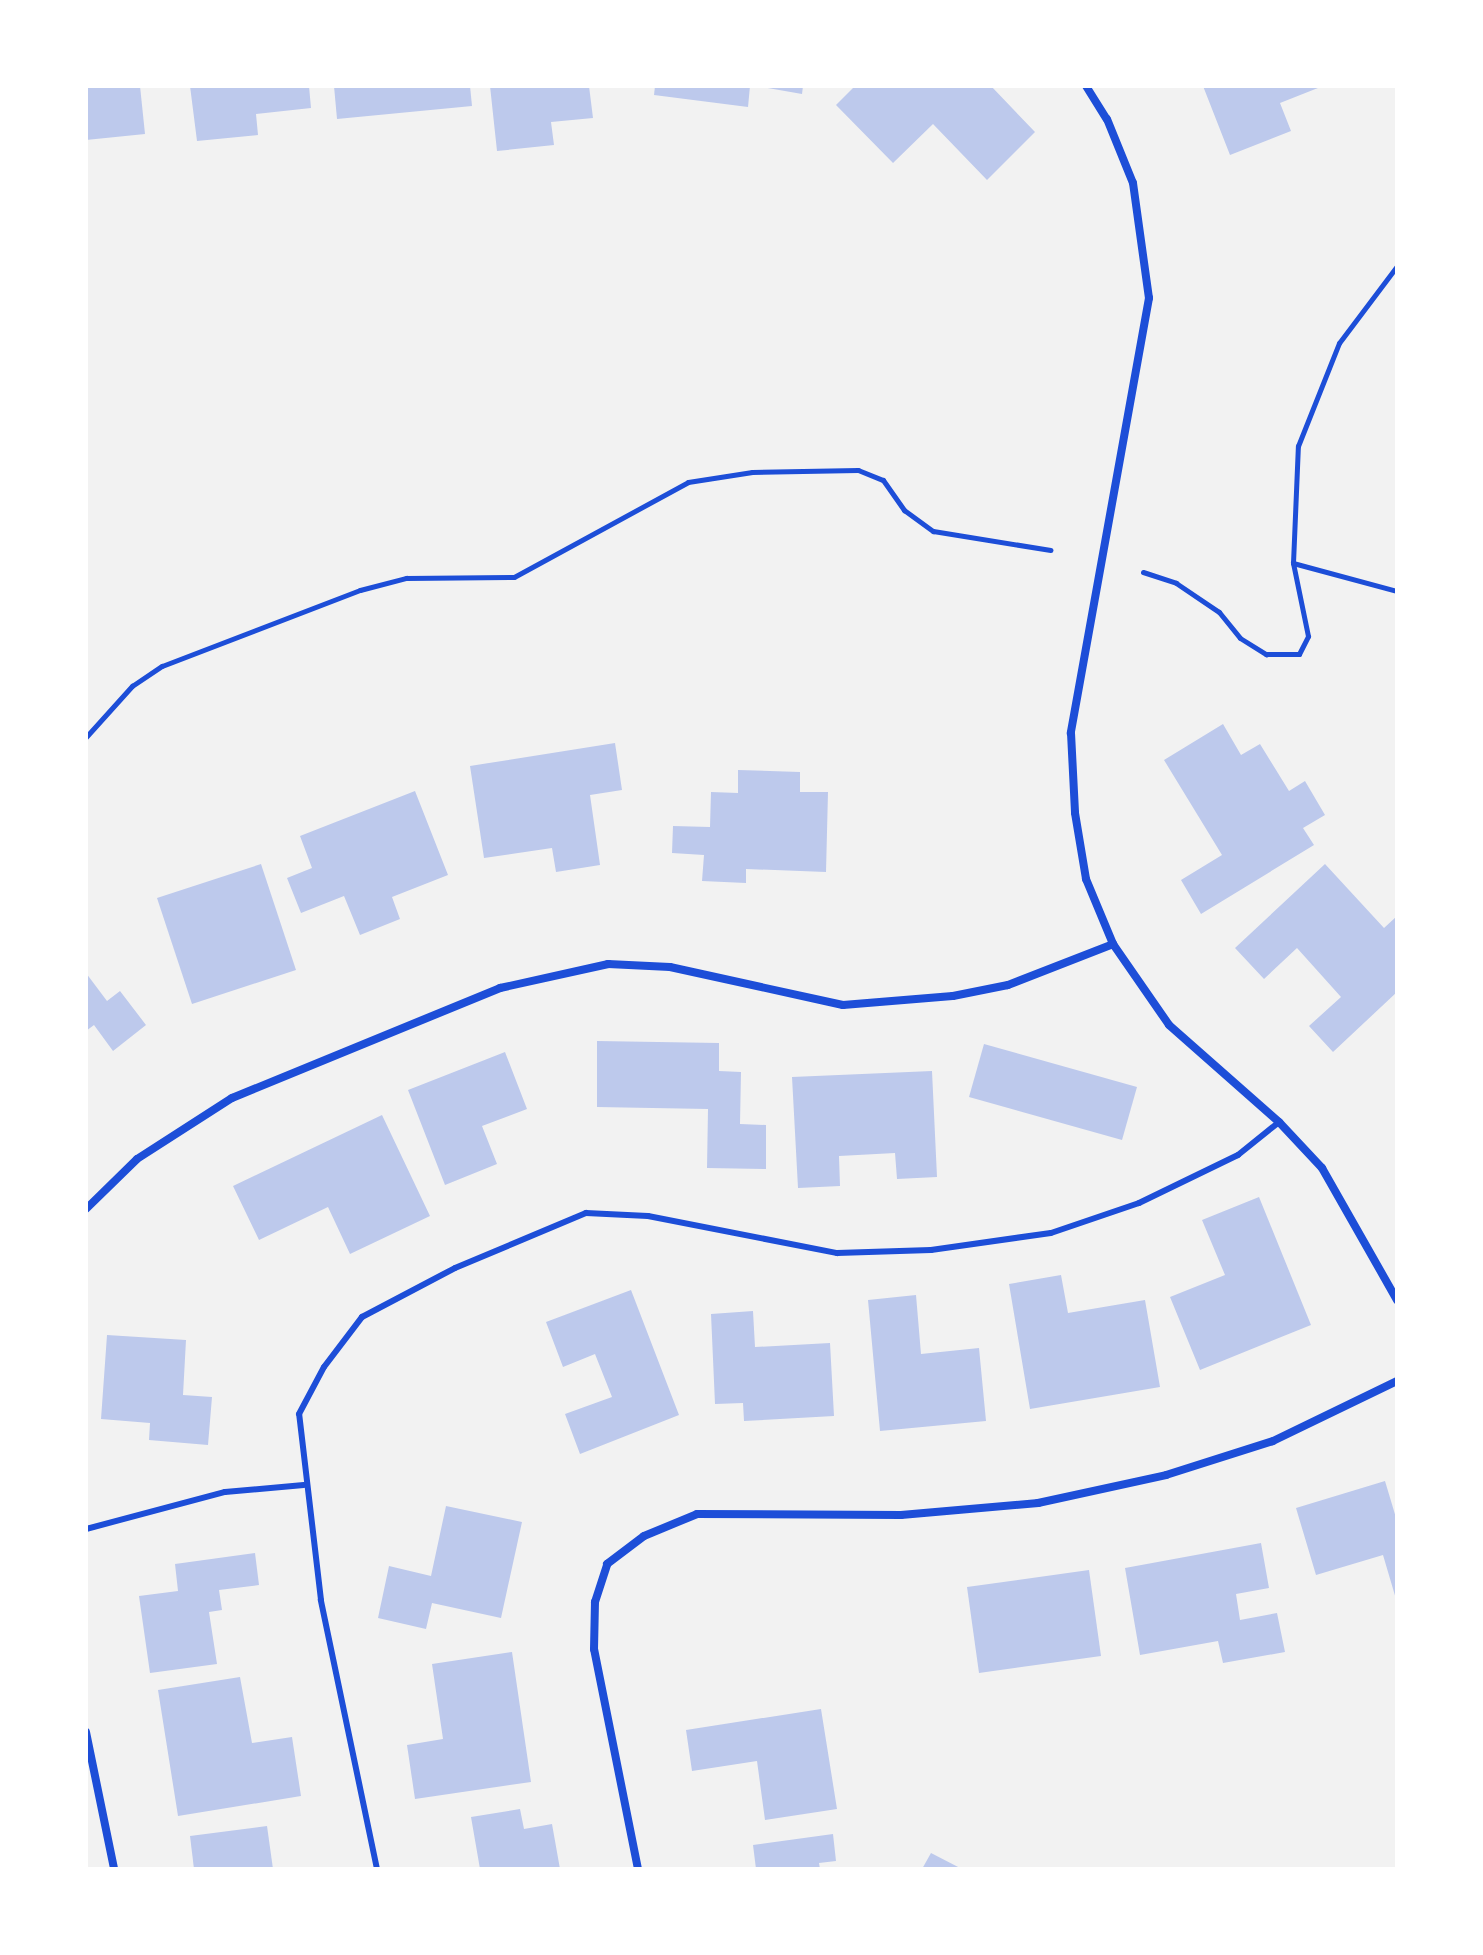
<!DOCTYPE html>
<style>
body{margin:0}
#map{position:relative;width:1483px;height:1955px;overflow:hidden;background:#f2f2f2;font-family:Overpass,sans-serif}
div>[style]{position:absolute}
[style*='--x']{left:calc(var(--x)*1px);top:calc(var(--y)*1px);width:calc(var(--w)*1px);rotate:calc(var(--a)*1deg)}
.building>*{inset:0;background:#bdc9ec}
.path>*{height:5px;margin:-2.5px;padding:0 2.5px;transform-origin:2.5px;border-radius:2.5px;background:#1d4ed8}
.service>*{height:6px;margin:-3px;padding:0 3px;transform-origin:3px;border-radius:3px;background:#1d4ed8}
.minor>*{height:8px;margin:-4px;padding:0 4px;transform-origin:4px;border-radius:4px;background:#1d4ed8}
span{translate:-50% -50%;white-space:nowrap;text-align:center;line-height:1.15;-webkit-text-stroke:7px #fff;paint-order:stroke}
.frame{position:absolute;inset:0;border:88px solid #fff;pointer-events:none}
</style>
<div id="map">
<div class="building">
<i style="clip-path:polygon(86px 86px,140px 86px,145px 134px,86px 140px)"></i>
<i style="clip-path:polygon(190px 86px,309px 86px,311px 108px,256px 114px,258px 135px,197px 141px)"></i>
<i style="clip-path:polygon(334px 86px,470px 86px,472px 106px,337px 119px)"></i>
<i style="clip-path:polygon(490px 86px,589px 86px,593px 118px,551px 122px,554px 145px,497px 151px)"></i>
<i style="clip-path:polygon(655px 86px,750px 86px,748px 107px,654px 95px)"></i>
<i style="clip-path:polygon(757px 86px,803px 86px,802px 94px)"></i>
<i style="clip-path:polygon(855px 86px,991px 86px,1035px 132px,987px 180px,933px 124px,893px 163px,836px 105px)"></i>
<i style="clip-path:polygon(1203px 86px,1323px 86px,1280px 103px,1291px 131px,1230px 155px)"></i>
<i style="clip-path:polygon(1223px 724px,1241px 755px,1260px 744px,1289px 791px,1305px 781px,1325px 815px,1303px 828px,1314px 845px,1201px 914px,1181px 880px,1222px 855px,1164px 760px)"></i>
<i style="clip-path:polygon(615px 743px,622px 790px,590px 795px,600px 865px,556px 872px,552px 848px,484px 858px,470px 766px)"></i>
<i style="clip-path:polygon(738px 770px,800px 772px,800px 792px,828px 792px,826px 872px,746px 869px,746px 883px,702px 881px,704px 855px,672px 853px,673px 826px,710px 827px,711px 792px,738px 793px)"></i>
<i style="clip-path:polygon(415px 791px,448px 875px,392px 897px,400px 919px,360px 935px,344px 896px,301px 913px,287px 878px,312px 868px,300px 836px)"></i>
<i style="clip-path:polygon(261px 864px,296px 970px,192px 1004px,157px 898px)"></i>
<i style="clip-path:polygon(1325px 864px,1384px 928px,1397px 916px,1397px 992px,1333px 1052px,1309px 1026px,1341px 997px,1297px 948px,1264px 979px,1235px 948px)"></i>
<i style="clip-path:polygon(86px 973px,107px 1001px,120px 991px,146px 1025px,113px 1051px,94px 1025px,86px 1031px)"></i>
<i style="clip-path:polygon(597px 1041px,719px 1043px,719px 1071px,741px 1072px,740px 1124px,766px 1125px,766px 1169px,707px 1168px,708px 1109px,597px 1107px)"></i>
<i style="clip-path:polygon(984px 1044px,1137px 1087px,1122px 1140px,969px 1097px)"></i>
<i style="clip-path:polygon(505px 1052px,527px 1109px,482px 1126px,497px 1164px,445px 1185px,408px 1090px)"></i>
<i style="clip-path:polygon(932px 1071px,937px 1177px,897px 1179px,895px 1153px,839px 1156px,840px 1186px,798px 1188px,792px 1077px)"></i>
<i style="clip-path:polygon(382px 1115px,430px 1216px,350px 1254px,328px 1207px,259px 1240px,233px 1186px)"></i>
<i style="clip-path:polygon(1259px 1197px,1311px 1325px,1200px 1370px,1170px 1297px,1225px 1275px,1202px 1220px)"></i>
<i style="clip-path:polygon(1061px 1275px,1068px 1313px,1145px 1300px,1160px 1387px,1030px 1409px,1009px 1284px)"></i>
<i style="clip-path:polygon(631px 1290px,679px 1415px,580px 1454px,565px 1414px,612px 1397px,595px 1354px,563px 1367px,546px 1322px)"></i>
<i style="clip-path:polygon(916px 1295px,921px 1354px,979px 1348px,986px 1421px,880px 1431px,868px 1300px)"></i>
<i style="clip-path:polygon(753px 1311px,755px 1347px,830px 1343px,834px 1416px,744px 1421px,743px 1403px,715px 1404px,711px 1314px)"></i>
<i style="clip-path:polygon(107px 1335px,186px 1340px,183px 1395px,212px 1397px,208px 1445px,149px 1440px,150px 1423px,101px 1419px)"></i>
<i style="clip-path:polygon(1385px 1481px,1397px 1521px,1396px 1599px,1383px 1555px,1316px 1575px,1296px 1508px)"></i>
<i style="clip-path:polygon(446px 1506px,522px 1522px,501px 1618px,432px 1603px,426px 1629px,378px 1618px,389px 1566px,431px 1576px)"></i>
<i style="clip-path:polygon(1261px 1543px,1269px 1588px,1236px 1594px,1240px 1620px,1277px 1613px,1285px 1652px,1223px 1663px,1218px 1641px,1140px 1655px,1125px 1568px)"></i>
<i style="clip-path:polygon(255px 1553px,259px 1585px,219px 1590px,222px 1610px,209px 1612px,217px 1664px,150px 1673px,139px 1596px,178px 1591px,175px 1564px)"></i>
<i style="clip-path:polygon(1089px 1570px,1101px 1656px,979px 1673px,967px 1587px)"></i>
<i style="clip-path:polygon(512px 1652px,531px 1782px,415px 1799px,407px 1745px,443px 1739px,432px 1664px)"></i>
<i style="clip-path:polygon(240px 1677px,252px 1743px,292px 1737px,301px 1796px,178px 1816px,158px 1690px)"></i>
<i style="clip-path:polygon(821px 1709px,837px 1809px,765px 1820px,757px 1761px,692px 1771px,686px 1730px)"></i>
<i style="clip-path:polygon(520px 1809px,524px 1829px,552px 1824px,560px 1869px,480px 1869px,471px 1817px)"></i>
<i style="clip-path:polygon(267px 1826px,273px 1869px,194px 1869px,190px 1836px)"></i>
<i style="clip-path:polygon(833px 1834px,836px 1861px,819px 1863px,820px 1869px,756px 1869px,753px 1845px)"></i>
<i style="clip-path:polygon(931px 1853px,962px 1869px,922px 1869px)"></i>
</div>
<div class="path">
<i style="--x:1293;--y:563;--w:108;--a:15.1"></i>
<i style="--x:1143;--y:572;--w:35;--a:18"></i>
<i style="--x:1176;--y:583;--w:52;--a:34"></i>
<i style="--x:1219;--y:612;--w:33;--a:51"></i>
<i style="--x:1240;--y:638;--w:31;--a:32"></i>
<i style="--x:1266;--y:654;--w:33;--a:0"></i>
<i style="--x:1299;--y:654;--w:20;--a:-63"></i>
<i style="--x:1308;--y:636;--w:75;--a:-101.6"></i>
<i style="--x:1293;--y:563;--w:117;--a:-87.6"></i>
<i style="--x:1298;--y:446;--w:111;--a:-68.3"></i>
<i style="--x:1339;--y:343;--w:96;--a:-53"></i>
<i style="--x:86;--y:737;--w:69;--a:-48"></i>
<i style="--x:132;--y:686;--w:36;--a:-34"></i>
<i style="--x:162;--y:666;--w:212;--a:-21"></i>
<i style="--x:360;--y:590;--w:48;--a:-14.6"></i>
<i style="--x:406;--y:578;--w:108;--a:-0.5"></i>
<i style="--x:514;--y:577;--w:198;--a:-28.6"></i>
<i style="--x:688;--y:482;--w:65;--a:-8.9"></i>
<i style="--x:752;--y:472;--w:106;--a:-1.1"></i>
<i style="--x:858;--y:470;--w:27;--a:22"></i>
<i style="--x:883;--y:480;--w:37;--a:55"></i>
<i style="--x:904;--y:510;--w:36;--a:36"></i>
<i style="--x:933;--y:531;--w:119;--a:9.2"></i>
</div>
<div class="service">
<i style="--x:86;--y:1529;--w:144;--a:-14.9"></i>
<i style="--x:225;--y:1492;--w:79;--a:-5.1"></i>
<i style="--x:377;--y:1869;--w:275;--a:-101.8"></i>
<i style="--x:321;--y:1600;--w:187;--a:-96.7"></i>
<i style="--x:299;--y:1414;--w:53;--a:-62"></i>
<i style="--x:324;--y:1367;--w:63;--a:-52.8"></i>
<i style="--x:362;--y:1317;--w:105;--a:-27.8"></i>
<i style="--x:455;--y:1268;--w:142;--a:-22.8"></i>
<i style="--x:586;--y:1213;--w:62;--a:2.8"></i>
<i style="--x:648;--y:1216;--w:193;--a:11.1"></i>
<i style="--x:837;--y:1253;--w:94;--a:-1.8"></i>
<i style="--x:931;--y:1250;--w:121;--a:-8.1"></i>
<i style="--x:1051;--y:1233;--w:93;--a:-18.8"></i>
<i style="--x:1139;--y:1203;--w:110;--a:-25.9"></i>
<i style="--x:1238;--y:1155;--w:53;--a:-38.8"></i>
</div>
<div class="minor">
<i style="--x:1086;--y:86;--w:39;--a:58"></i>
<i style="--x:1107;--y:119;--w:69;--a:67.9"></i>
<i style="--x:1133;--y:183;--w:116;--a:82.1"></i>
<i style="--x:1149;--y:298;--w:442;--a:100.2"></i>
<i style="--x:1071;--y:733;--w:80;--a:87.1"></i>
<i style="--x:1075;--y:813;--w:67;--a:80.5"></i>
<i style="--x:1086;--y:879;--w:70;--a:67.4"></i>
<i style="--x:1113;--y:944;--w:98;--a:55.3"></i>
<i style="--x:1169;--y:1025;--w:147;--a:41.4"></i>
<i style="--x:1279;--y:1122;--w:63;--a:46.9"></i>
<i style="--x:1322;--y:1168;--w:152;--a:60.4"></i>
<i style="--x:86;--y:1209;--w:71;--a:-44.4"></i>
<i style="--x:137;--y:1159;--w:113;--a:-32.7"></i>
<i style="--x:232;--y:1098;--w:290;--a:-22.3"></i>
<i style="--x:500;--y:988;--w:111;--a:-12.5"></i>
<i style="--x:608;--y:964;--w:62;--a:2.8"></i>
<i style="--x:670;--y:967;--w:177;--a:12.4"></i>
<i style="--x:843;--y:1005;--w:110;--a:-4.7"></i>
<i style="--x:953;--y:996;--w:56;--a:-11.3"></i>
<i style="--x:1008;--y:985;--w:113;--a:-21.3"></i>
<i style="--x:86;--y:1732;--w:140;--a:78.4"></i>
<i style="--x:638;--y:1869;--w:224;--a:-101.3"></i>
<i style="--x:594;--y:1649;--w:47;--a:-88.8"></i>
<i style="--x:595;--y:1602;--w:40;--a:-72"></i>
<i style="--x:607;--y:1564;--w:46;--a:-37.1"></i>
<i style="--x:644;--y:1536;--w:57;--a:-22.5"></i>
<i style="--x:697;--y:1514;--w:204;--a:0.3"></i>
<i style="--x:901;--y:1515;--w:138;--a:-5"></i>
<i style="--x:1038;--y:1503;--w:131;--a:-12.3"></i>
<i style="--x:1166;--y:1475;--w:112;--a:-17.6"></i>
<i style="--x:1273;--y:1441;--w:138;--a:-25.8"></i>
</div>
<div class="frame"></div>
</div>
